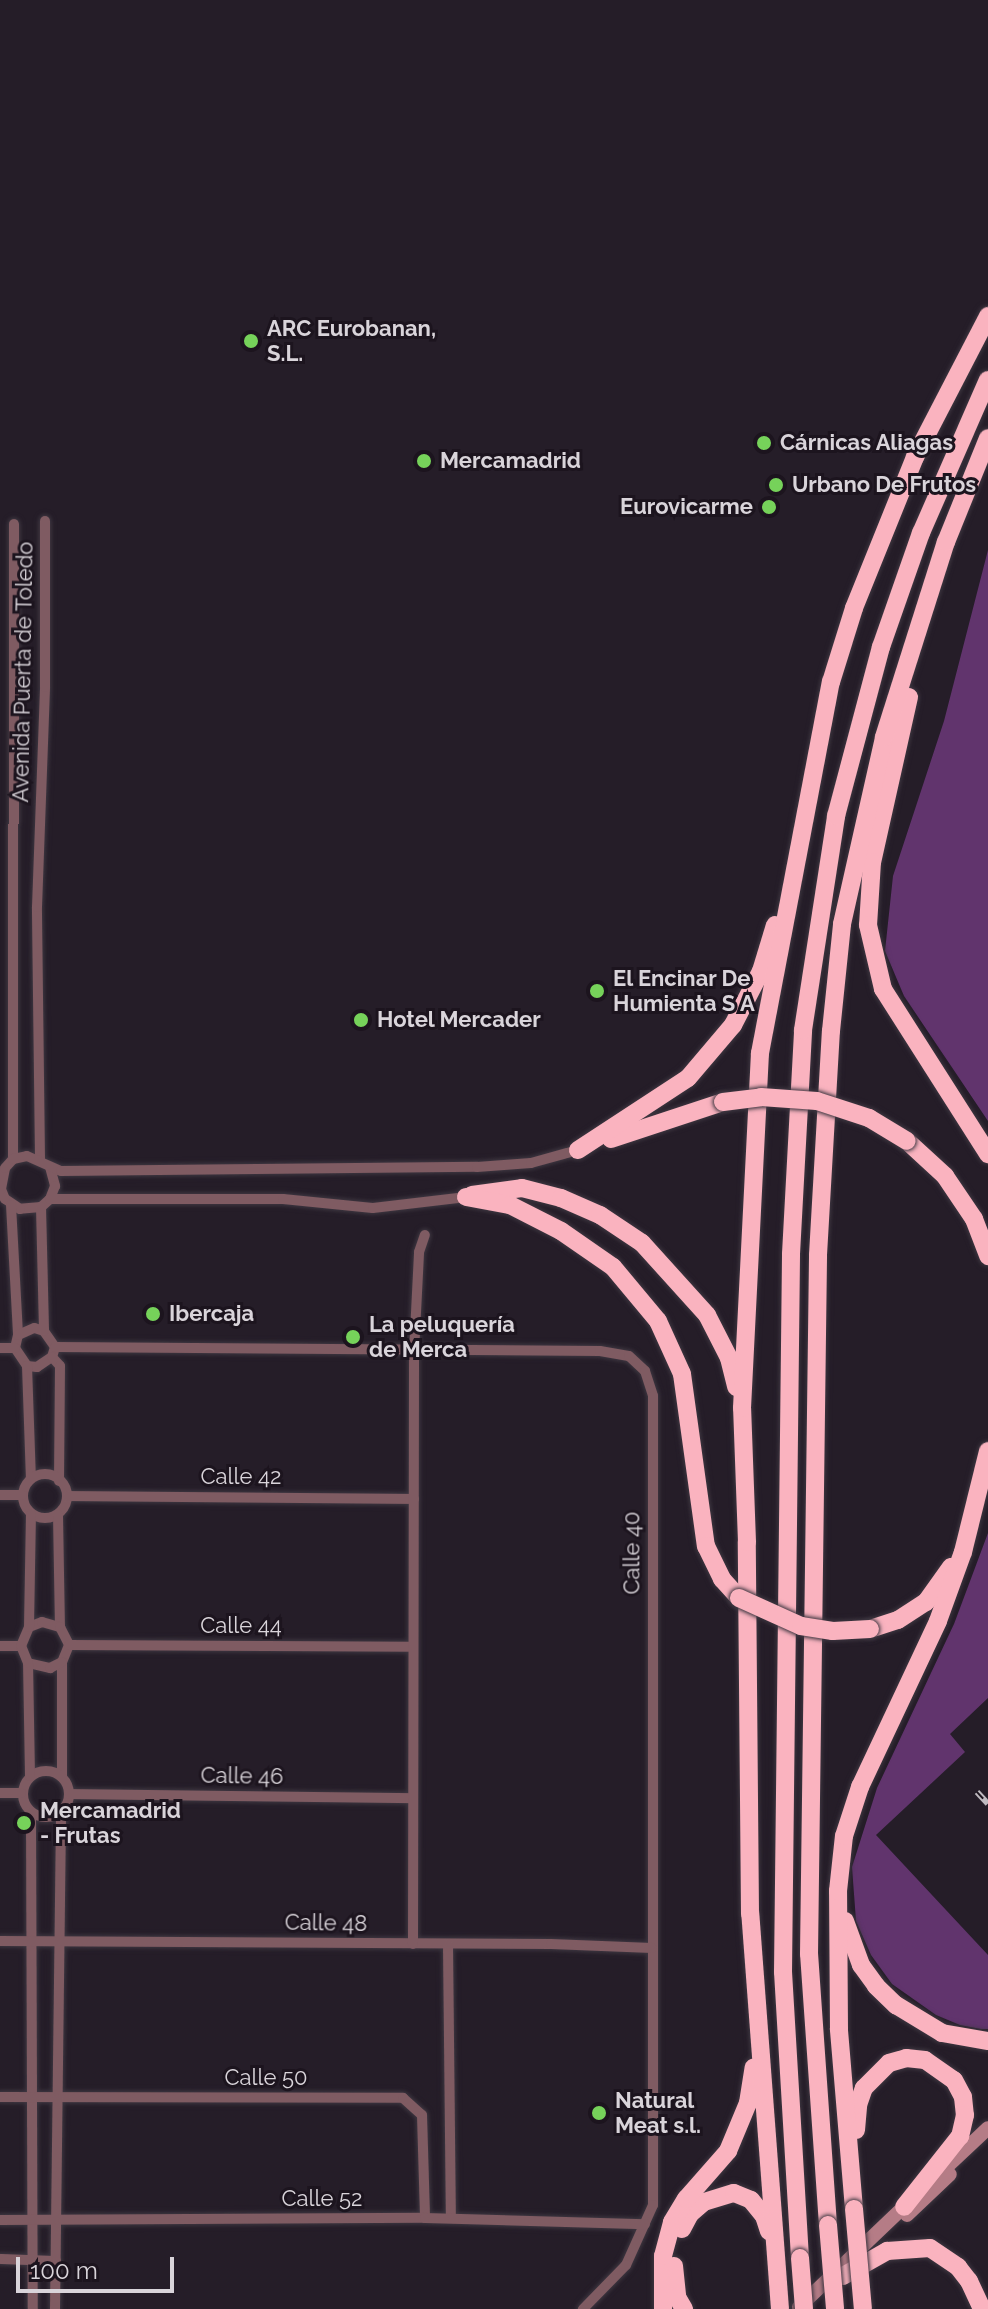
<!DOCTYPE html>
<meta charset="utf-8">
<style>
body{margin:0}
#map{position:relative;width:988px;height:2309px;overflow:hidden;background:#251d28;font-family:Raleway,sans-serif}
div>[style]{position:absolute}
[style*='--x']{left:calc(var(--x)*1px);top:calc(var(--y)*1px);width:calc(var(--w)*1px);rotate:calc(var(--a)*1deg)}
.green>*{inset:0;background:#61346d}
.roads{filter:drop-shadow(0 0 2px #3e3741) drop-shadow(0 0 2px #3e3741)}
.minor>*{height:10px;margin:-5px;padding:0 5px;transform-origin:5px;border-radius:5px;background:#7f5b62}
.minor>.ring{margin:-5px;padding:0;box-sizing:content-box;background:none;border:10px solid #7f5b62;border-radius:50%}
.secondary>*{height:14px;margin:-7px;padding:0 7px;transform-origin:7px;border-radius:7px;background:#b57c86}
.motorway>*{height:18px;margin:-9px;padding:0 9px;transform-origin:9px;border-radius:9px;background:#fab3bf}
.rail>*{height:6px;margin-top:-3px;transform-origin:0;background:repeating-linear-gradient(90deg,#1c141e 0 9px,#bfbac0 0 18px);box-sizing:border-box;border-block:2px solid #bfbac0}
.bridges{filter:drop-shadow(0 0 2px #3e3741) drop-shadow(0 0 2px #3e3741)}
.motorway-bridge>*{height:18px;margin:-9px;padding:0 9px;transform-origin:9px;border-radius:9px;background:#fab3bf}
.dots>*{width:22px;height:22px;translate:-50% -50%;box-sizing:border-box;border:4px solid #1c141e;border-radius:50%}
span{translate:-50% -50%;white-space:nowrap;text-align:center;line-height:1.15;-webkit-text-stroke:6px #1c141e;paint-order:stroke}
.poi-label{font-size:22px;color:#d9d4da;font-weight:700}
.left{translate:0 -50%;text-align:left}
.right{translate:-100% -50%;text-align:right}
.street-label{font-size:22px;color:#d9d4da}
.scale{position:absolute;left:16px;top:2257px;width:158px;height:36px;box-sizing:border-box;border:4px solid #d9d4da;border-top:0;padding-left:10px;font-size:24px;line-height:28px;white-space:nowrap;color:#d9d4da;-webkit-text-stroke:6px #1c141e;paint-order:stroke}
</style>
<div id="map">
<div class="green">
<i style="clip-path:polygon(988px 550px,988px 1121px,904px 996px,885px 951px,893px 876px,944px 721px)"></i>
<i style="clip-path:polygon(988px 1533px,988px 1698px,950px 1734px,965px 1752px,876px 1835px,988px 1955px,988px 2029px,981px 2029px,960px 2025px,936px 2015px,892px 1984px,871px 1955px,856px 1921px,852px 1867px,877px 1788px,954px 1624px)"></i>
</div>
<div class="roads">
<div class="minor">
<i style="--x:13;--y:1159;--w:635;--a:-89.91"></i>
<i style="--x:40;--y:1159;--w:252;--a:-90.7"></i>
<i style="--x:37;--y:907;--w:220;--a:-87.9"></i>
<i style="--x:45;--y:687;--w:166;--a:-90"></i>
<i style="--x:50;--y:1167;--w:20;--a:75"></i>
<i style="--x:55;--y:1186;--w:14;--a:111"></i>
<i style="--x:50;--y:1199;--w:12;--a:138"></i>
<i style="--x:41;--y:1207;--w:21;--a:175"></i>
<i style="--x:20;--y:1209;--w:18;--a:-146"></i>
<i style="--x:5;--y:1199;--w:11;--a:-112"></i>
<i style="--x:1;--y:1189;--w:21;--a:-79"></i>
<i style="--x:5;--y:1168;--w:12;--a:-48"></i>
<i style="--x:13;--y:1159;--w:14;--a:-12"></i>
<i style="--x:27;--y:1156;--w:37;--a:24"></i>
<i style="--x:61;--y:1171;--w:416;--a:-0.6"></i>
<i style="--x:477;--y:1167;--w:54;--a:-4.2"></i>
<i style="--x:531;--y:1163;--w:49;--a:-15.5"></i>
<i style="--x:50;--y:1199;--w:233;--a:0"></i>
<i style="--x:283;--y:1199;--w:90;--a:5.7"></i>
<i style="--x:373;--y:1208;--w:94;--a:-6.7"></i>
<i style="--x:11;--y:1205;--w:130;--a:86.9"></i>
<i style="--x:18;--y:1335;--w:13;--a:103"></i>
<i style="--x:15;--y:1348;--w:22;--a:56"></i>
<i style="--x:27;--y:1366;--w:10;--a:6"></i>
<i style="--x:37;--y:1367;--w:18;--a:-34"></i>
<i style="--x:52;--y:1357;--w:10;--a:-73"></i>
<i style="--x:55;--y:1347;--w:19;--a:-125"></i>
<i style="--x:44;--y:1331;--w:10;--a:-163"></i>
<i style="--x:34;--y:1328;--w:17;--a:156"></i>
<i style="--x:41;--y:1207;--w:124;--a:88.6"></i>
<i style="--x:55;--y:1347;--w:545;--a:0.42"></i>
<i style="--x:600;--y:1351;--w:29;--a:10"></i>
<i style="--x:629;--y:1356;--w:22;--a:43"></i>
<i style="--x:645;--y:1371;--w:26;--a:72"></i>
<i style="--x:653;--y:1396;--w:809;--a:90"></i>
<i style="--x:653;--y:2205;--w:66;--a:114.2"></i>
<i style="--x:626;--y:2265;--w:62;--a:134.3"></i>
<i style="--x:0;--y:1348;--w:15;--a:0"></i>
<i style="--x:52;--y:1357;--w:12;--a:48"></i>
<i style="--x:60;--y:1366;--w:115;--a:90.5"></i>
<i style="--x:27;--y:1366;--w:112;--a:88"></i>
<i class="ring" style="left:23px;top:1474px;width:34px;height:34px"></i>
<i style="--x:0;--y:1495;--w:22;--a:0"></i>
<i style="--x:68;--y:1496;--w:346;--a:0.5"></i>
<i style="--x:58;--y:1515;--w:112;--a:89"></i>
<i style="--x:29;--y:1627;--w:14;--a:-21"></i>
<i style="--x:42;--y:1622;--w:19;--a:16"></i>
<i style="--x:60;--y:1627;--w:20;--a:63"></i>
<i style="--x:69;--y:1645;--w:18;--a:112"></i>
<i style="--x:62;--y:1662;--w:115;--a:90"></i>
<i style="--x:69;--y:1645;--w:344;--a:0.3"></i>
<i style="--x:0;--y:1646;--w:21;--a:0"></i>
<i style="--x:28;--y:1663;--w:23;--a:13"></i>
<i style="--x:50;--y:1668;--w:13;--a:-27"></i>
<i class="ring" style="left:23px;top:1771px;width:36px;height:36px"></i>
<i style="--x:30;--y:1776;--w:113;--a:-91"></i>
<i style="--x:28;--y:1663;--w:18;--a:-112"></i>
<i style="--x:21;--y:1646;--w:21;--a:-67"></i>
<i style="--x:29;--y:1627;--w:113;--a:-89"></i>
<i style="--x:0;--y:1793;--w:21;--a:0"></i>
<i style="--x:70;--y:1794;--w:343;--a:0.7"></i>
<i style="--x:31;--y:1813;--w:496;--a:89.8"></i>
<i style="--x:0;--y:1941;--w:551;--a:0.31"></i>
<i style="--x:551;--y:1944;--w:101;--a:2.3"></i>
<i style="--x:413;--y:1944;--w:592;--a:-89.9"></i>
<i style="--x:414;--y:1352;--w:100;--a:-87.1"></i>
<i style="--x:419;--y:1252;--w:18;--a:-71"></i>
<i style="--x:448;--y:1944;--w:274;--a:89.4"></i>
<i style="--x:0;--y:2097;--w:403;--a:0.1"></i>
<i style="--x:403;--y:2098;--w:25;--a:42"></i>
<i style="--x:422;--y:2115;--w:103;--a:88.3"></i>
<i style="--x:0;--y:2220;--w:425;--a:-0.3"></i>
<i style="--x:425;--y:2218;--w:220;--a:1.6"></i>
<i style="--x:0;--y:2259;--w:56;--a:2"></i>
<i style="--x:55;--y:2309;--w:497;--a:-89.3"></i>
</div>
<div class="secondary">
<i style="--x:936;--y:2177;--w:71;--a:-43.3"></i>
<i style="--x:907;--y:2215;--w:59;--a:-43.6"></i>
<i style="--x:799;--y:2307;--w:156;--a:-43.7"></i>
</div>
<div class="motorway">
<i style="--x:909;--y:697;--w:169;--a:102.6"></i>
<i style="--x:872;--y:862;--w:63;--a:93.6"></i>
<i style="--x:868;--y:925;--w:66;--a:76.8"></i>
<i style="--x:883;--y:989;--w:196;--a:57.5"></i>
<i style="--x:611;--y:1139;--w:118;--a:-18.3"></i>
<i style="--x:907;--y:1141;--w:52;--a:42.6"></i>
<i style="--x:945;--y:1176;--w:52;--a:56"></i>
<i style="--x:974;--y:1219;--w:40;--a:69"></i>
<i style="--x:578;--y:1150;--w:131;--a:-33.2"></i>
<i style="--x:688;--y:1078;--w:70;--a:-49.7"></i>
<i style="--x:733;--y:1025;--w:61;--a:-62.6"></i>
<i style="--x:761;--y:971;--w:48;--a:-73.1"></i>
<i style="--x:472;--y:1195;--w:50;--a:-8"></i>
<i style="--x:522;--y:1188;--w:40;--a:14.4"></i>
<i style="--x:561;--y:1198;--w:43;--a:23.6"></i>
<i style="--x:600;--y:1215;--w:50;--a:33.7"></i>
<i style="--x:642;--y:1243;--w:97;--a:47.9"></i>
<i style="--x:707;--y:1315;--w:48;--a:62.9"></i>
<i style="--x:729;--y:1358;--w:30;--a:76"></i>
<i style="--x:466;--y:1197;--w:45;--a:10.3"></i>
<i style="--x:510;--y:1205;--w:57;--a:27"></i>
<i style="--x:561;--y:1231;--w:63;--a:34.7"></i>
<i style="--x:613;--y:1267;--w:70;--a:50.2"></i>
<i style="--x:658;--y:1321;--w:58;--a:65.6"></i>
<i style="--x:682;--y:1374;--w:174;--a:82.1"></i>
<i style="--x:706;--y:1546;--w:37;--a:64"></i>
<i style="--x:722;--y:1579;--w:25;--a:48"></i>
<i style="--x:870;--y:1629;--w:29;--a:-18"></i>
<i style="--x:898;--y:1620;--w:33;--a:-33"></i>
<i style="--x:926;--y:1602;--w:43;--a:-54.5"></i>
<i style="--x:845;--y:1921;--w:47;--a:70"></i>
<i style="--x:861;--y:1965;--w:26;--a:54"></i>
<i style="--x:876;--y:1986;--w:28;--a:44"></i>
<i style="--x:896;--y:2005;--w:54;--a:31.3"></i>
<i style="--x:942;--y:2033;--w:47;--a:9.9"></i>
<i style="--x:856;--y:2130;--w:25;--a:-85"></i>
<i style="--x:858;--y:2105;--w:18;--a:-71"></i>
<i style="--x:864;--y:2088;--w:35;--a:-45"></i>
<i style="--x:889;--y:2063;--w:18;--a:-16"></i>
<i style="--x:906;--y:2058;--w:19;--a:6"></i>
<i style="--x:925;--y:2060;--w:35;--a:35"></i>
<i style="--x:954;--y:2080;--w:19;--a:62"></i>
<i style="--x:963;--y:2097;--w:18;--a:84"></i>
<i style="--x:965;--y:2115;--w:22;--a:103"></i>
<i style="--x:960;--y:2136;--w:90;--a:128.3"></i>
<i style="--x:854;--y:2209;--w:181;--a:-94.8"></i>
<i style="--x:839;--y:2029;--w:138;--a:-90.4"></i>
<i style="--x:838;--y:1891;--w:55;--a:-83.8"></i>
<i style="--x:844;--y:1836;--w:52;--a:-71.9"></i>
<i style="--x:860;--y:1787;--w:183;--a:-64.8"></i>
<i style="--x:938;--y:1621;--w:73;--a:-70.1"></i>
<i style="--x:963;--y:1552;--w:104;--a:-76.1"></i>
<i style="--x:828;--y:2225;--w:272;--a:-94"></i>
<i style="--x:809;--y:1954;--w:699;--a:-89.26"></i>
<i style="--x:818;--y:1255;--w:224;--a:-86.7"></i>
<i style="--x:831;--y:1031;--w:108;--a:-84.1"></i>
<i style="--x:842;--y:924;--w:192;--a:-77.3"></i>
<i style="--x:884;--y:737;--w:205;--a:-72.4"></i>
<i style="--x:946;--y:542;--w:112;--a:-68"></i>
<i style="--x:682;--y:2229;--w:17;--a:-62"></i>
<i style="--x:690;--y:2214;--w:18;--a:-41"></i>
<i style="--x:704;--y:2202;--w:31;--a:-17"></i>
<i style="--x:734;--y:2193;--w:18;--a:22"></i>
<i style="--x:751;--y:2200;--w:21;--a:51"></i>
<i style="--x:764;--y:2216;--w:16;--a:72"></i>
<i style="--x:800;--y:2258;--w:287;--a:-93.4"></i>
<i style="--x:783;--y:1972;--w:718;--a:-89.36"></i>
<i style="--x:791;--y:1254;--w:224;--a:-86.9"></i>
<i style="--x:803;--y:1030;--w:217;--a:-81.2"></i>
<i style="--x:836;--y:816;--w:175;--a:-75.1"></i>
<i style="--x:881;--y:647;--w:121;--a:-70.7"></i>
<i style="--x:921;--y:533;--w:167;--a:-66.4"></i>
<i style="--x:674;--y:2266;--w:31;--a:84"></i>
<i style="--x:677;--y:2297;--w:14;--a:60"></i>
<i style="--x:843;--y:2276;--w:51;--a:-29.6"></i>
<i style="--x:887;--y:2251;--w:43;--a:-4"></i>
<i style="--x:930;--y:2248;--w:34;--a:34"></i>
<i style="--x:958;--y:2267;--w:18;--a:52"></i>
<i style="--x:969;--y:2281;--w:31;--a:65"></i>
<i style="--x:663;--y:2309;--w:53;--a:-90"></i>
<i style="--x:663;--y:2256;--w:35;--a:-75"></i>
<i style="--x:672;--y:2222;--w:27;--a:-59"></i>
<i style="--x:686;--y:2199;--w:64;--a:-48.8"></i>
<i style="--x:728;--y:2151;--w:52;--a:-67.4"></i>
<i style="--x:748;--y:2103;--w:36;--a:-81"></i>
<i style="--x:780;--y:2309;--w:396;--a:-94.3"></i>
<i style="--x:750;--y:1914;--w:372;--a:-90.5"></i>
<i style="--x:747;--y:1542;--w:134;--a:-92.1"></i>
<i style="--x:742;--y:1408;--w:355;--a:-87.1"></i>
<i style="--x:760;--y:1053;--w:378;--a:-79.2"></i>
<i style="--x:831;--y:682;--w:77;--a:-72.7"></i>
<i style="--x:854;--y:608;--w:163;--a:-68"></i>
<i style="--x:915;--y:457;--w:159;--a:-62.6"></i>
</div>
</div>
<div class="rail">
<i style="--x:977;--y:1792;--w:16;--a:47"></i>
</div>
<div class="bridges">
<div class="motorway-bridge">
<i style="--x:723;--y:1102;--w:38;--a:-7"></i>
<i style="--x:761;--y:1097;--w:56;--a:4.1"></i>
<i style="--x:817;--y:1101;--w:55;--a:18.1"></i>
<i style="--x:869;--y:1118;--w:44;--a:31.2"></i>
<i style="--x:739;--y:1598;--w:68;--a:24.3"></i>
<i style="--x:801;--y:1626;--w:32;--a:9"></i>
<i style="--x:833;--y:1631;--w:37;--a:-3"></i>
<i style="--x:854;--y:2209;--w:100;--a:84.9"></i>
<i style="--x:828;--y:2225;--w:84;--a:85.2"></i>
<i style="--x:800;--y:2258;--w:51;--a:85.5"></i>
</div>
</div>
<div class="dots">
<i style="left:251px;top:341px;background:#76d25a"></i>
<i style="left:764px;top:443px;background:#76d25a"></i>
<i style="left:424px;top:461px;background:#76d25a"></i>
<i style="left:776px;top:485px;background:#76d25a"></i>
<i style="left:769px;top:507px;background:#76d25a"></i>
<i style="left:597px;top:991px;background:#76d25a"></i>
<i style="left:361px;top:1020px;background:#76d25a"></i>
<i style="left:153px;top:1314px;background:#76d25a"></i>
<i style="left:353px;top:1337px;background:#76d25a"></i>
<i style="left:24px;top:1823px;background:#76d25a"></i>
<i style="left:599px;top:2113px;background:#76d25a"></i>
</div>
<div class="poi-label">
<span class="left" style="left:267px;top:341px">ARC Eurobanan,<br>S.L.</span>
<span class="left" style="left:780px;top:443px">Cárnicas Aliagas</span>
<span class="left" style="left:440px;top:461px">Mercamadrid</span>
<span class="left" style="left:792px;top:485px">Urbano De Frutos</span>
<span class="right" style="left:753px;top:507px">Eurovicarme</span>
<span class="left" style="left:613px;top:991px">El Encinar De<br>Humienta S A</span>
<span class="left" style="left:377px;top:1020px">Hotel Mercader</span>
<span class="left" style="left:169px;top:1314px">Ibercaja</span>
<span class="left" style="left:369px;top:1337px">La peluquería<br>de Merca</span>
<span class="left" style="left:40px;top:1823px">Mercamadrid<br>- Frutas</span>
<span class="left" style="left:615px;top:2113px">Natural<br>Meat s.l.</span>
</div>
<div class="street-label">
<span style="left:23px;top:672px;rotate:-89deg">Avenida Puerta de Toledo</span>
<span style="left:241px;top:1477px">Calle 42</span>
<span style="left:632px;top:1553px;rotate:-90deg">Calle 40</span>
<span style="left:241px;top:1626px">Calle 44</span>
<span style="left:242px;top:1776px;rotate:1deg">Calle 46</span>
<span style="left:326px;top:1923px;rotate:1deg">Calle 48</span>
<span style="left:266px;top:2078px">Calle 50</span>
<span style="left:322px;top:2199px">Calle 52</span>
</div>
<div class="scale">100 m</div>
</div>
